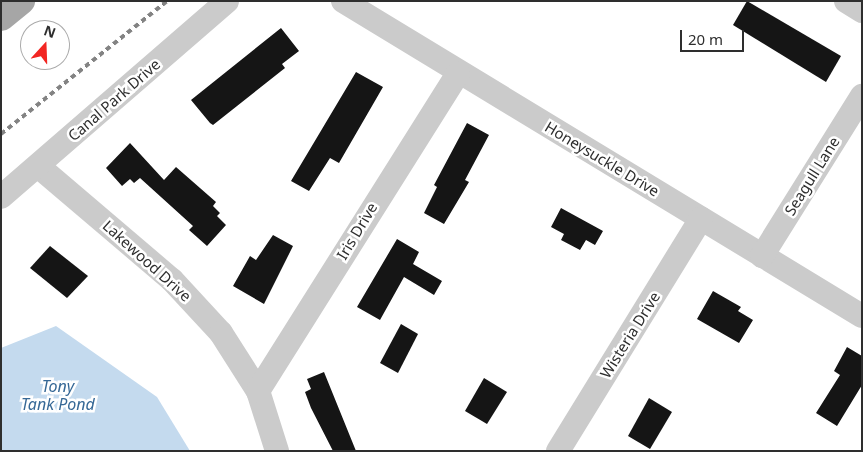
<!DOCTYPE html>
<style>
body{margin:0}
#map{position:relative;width:863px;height:452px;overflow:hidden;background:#fff;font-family:"Noto Sans",sans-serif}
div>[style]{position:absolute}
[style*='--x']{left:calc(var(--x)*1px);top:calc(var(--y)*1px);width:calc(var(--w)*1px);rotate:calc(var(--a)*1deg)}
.water>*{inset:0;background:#c4daee}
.building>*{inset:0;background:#151515}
.street>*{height:24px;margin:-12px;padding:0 12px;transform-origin:12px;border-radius:12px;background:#cbcbcb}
.primary>*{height:28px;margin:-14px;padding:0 14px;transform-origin:14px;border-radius:14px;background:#a6a6a6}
.rail>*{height:4px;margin-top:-2px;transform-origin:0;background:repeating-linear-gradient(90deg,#838383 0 5px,transparent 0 9px)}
span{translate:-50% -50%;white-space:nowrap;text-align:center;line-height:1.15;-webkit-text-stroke:5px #fff;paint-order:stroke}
.street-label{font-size:15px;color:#2e2e2e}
.water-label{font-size:16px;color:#366896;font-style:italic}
.frame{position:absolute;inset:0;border:2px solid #2e2e2e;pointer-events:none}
.north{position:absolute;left:20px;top:20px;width:50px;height:50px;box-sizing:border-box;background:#fff;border:1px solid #ababab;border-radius:50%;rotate:20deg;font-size:14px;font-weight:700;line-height:20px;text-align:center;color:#2e2e2e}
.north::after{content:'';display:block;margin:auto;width:18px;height:22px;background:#f22622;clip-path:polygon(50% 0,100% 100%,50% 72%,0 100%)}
.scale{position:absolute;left:680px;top:30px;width:64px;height:22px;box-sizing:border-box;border:2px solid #2e2e2e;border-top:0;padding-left:6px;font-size:15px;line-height:18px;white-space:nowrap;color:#2e2e2e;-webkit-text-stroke:4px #fff;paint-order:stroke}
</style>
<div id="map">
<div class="water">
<i style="clip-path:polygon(56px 326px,157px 397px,190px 451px,1px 451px,1px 348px)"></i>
</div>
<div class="building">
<i style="clip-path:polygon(747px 1px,841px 56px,826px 82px,733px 25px)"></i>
<i style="clip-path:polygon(281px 28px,299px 51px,282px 64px,285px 68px,213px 125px,210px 123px,191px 100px)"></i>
<i style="clip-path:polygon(356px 72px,383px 87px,339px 163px,330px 158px,309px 191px,291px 181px)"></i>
<i style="clip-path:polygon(467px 123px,489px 135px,465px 180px,469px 182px,444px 224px,424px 213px,437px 187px,434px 185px)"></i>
<i style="clip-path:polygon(130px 143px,164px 180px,176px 167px,216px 202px,213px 206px,220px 213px,217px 216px,226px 225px,207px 246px,189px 230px,193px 226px,140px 178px,134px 183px,130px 179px,122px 186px,106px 168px)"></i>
<i style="clip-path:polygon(561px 208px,603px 231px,595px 245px,586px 240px,580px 250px,561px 240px,564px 234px,551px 227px)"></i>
<i style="clip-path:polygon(273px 235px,293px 246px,264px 304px,233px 286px,250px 256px,256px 260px)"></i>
<i style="clip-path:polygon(397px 239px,419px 252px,413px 264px,442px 281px,434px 295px,404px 277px,380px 320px,357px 307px)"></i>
<i style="clip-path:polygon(50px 246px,88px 276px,67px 298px,30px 268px)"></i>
<i style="clip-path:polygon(713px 291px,741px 307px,738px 311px,753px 320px,739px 343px,697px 319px)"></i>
<i style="clip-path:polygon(401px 324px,418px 334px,398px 373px,380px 363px)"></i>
<i style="clip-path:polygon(847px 347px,862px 356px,862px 385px,837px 426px,816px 413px,840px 375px,834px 371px)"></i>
<i style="clip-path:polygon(324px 372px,356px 451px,333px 451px,311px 408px,305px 392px,311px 389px,307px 379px)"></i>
<i style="clip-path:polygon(484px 378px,507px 392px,487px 424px,465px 411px)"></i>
<i style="clip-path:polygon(649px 398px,672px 412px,650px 449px,628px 436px)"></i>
</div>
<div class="street">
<i style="--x:343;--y:1;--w:607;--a:31.26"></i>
<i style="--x:846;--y:1;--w:19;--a:32"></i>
<i style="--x:38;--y:166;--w:176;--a:40.4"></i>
<i style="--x:172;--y:280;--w:72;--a:47.2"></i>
<i style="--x:221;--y:333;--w:69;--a:57.5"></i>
<i style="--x:258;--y:391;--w:63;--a:72.4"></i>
<i style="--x:1;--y:197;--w:299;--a:-40.9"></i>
<i style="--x:762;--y:256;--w:189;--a:-58"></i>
<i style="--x:258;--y:391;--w:375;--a:-57.8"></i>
<i style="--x:558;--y:451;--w:273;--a:-58.4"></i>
</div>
<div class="primary">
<i style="--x:1;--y:17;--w:26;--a:-39"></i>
</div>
<div class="rail">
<i style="--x:1;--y:134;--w:213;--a:-38.7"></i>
</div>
<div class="street-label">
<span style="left:114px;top:100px;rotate:-41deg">Canal Park Drive</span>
<span style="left:602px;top:159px;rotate:31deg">Honeysuckle Drive</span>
<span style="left:812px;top:176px;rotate:-58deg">Seagull Lane</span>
<span style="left:357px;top:231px;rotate:-59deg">Iris Drive</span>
<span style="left:147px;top:261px;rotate:42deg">Lakewood Drive</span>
<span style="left:630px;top:335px;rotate:-58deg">Wisteria Drive</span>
</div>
<div class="water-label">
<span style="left:58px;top:395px">Tony<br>Tank Pond</span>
</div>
<div class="frame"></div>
<div class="north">N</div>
<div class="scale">20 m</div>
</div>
